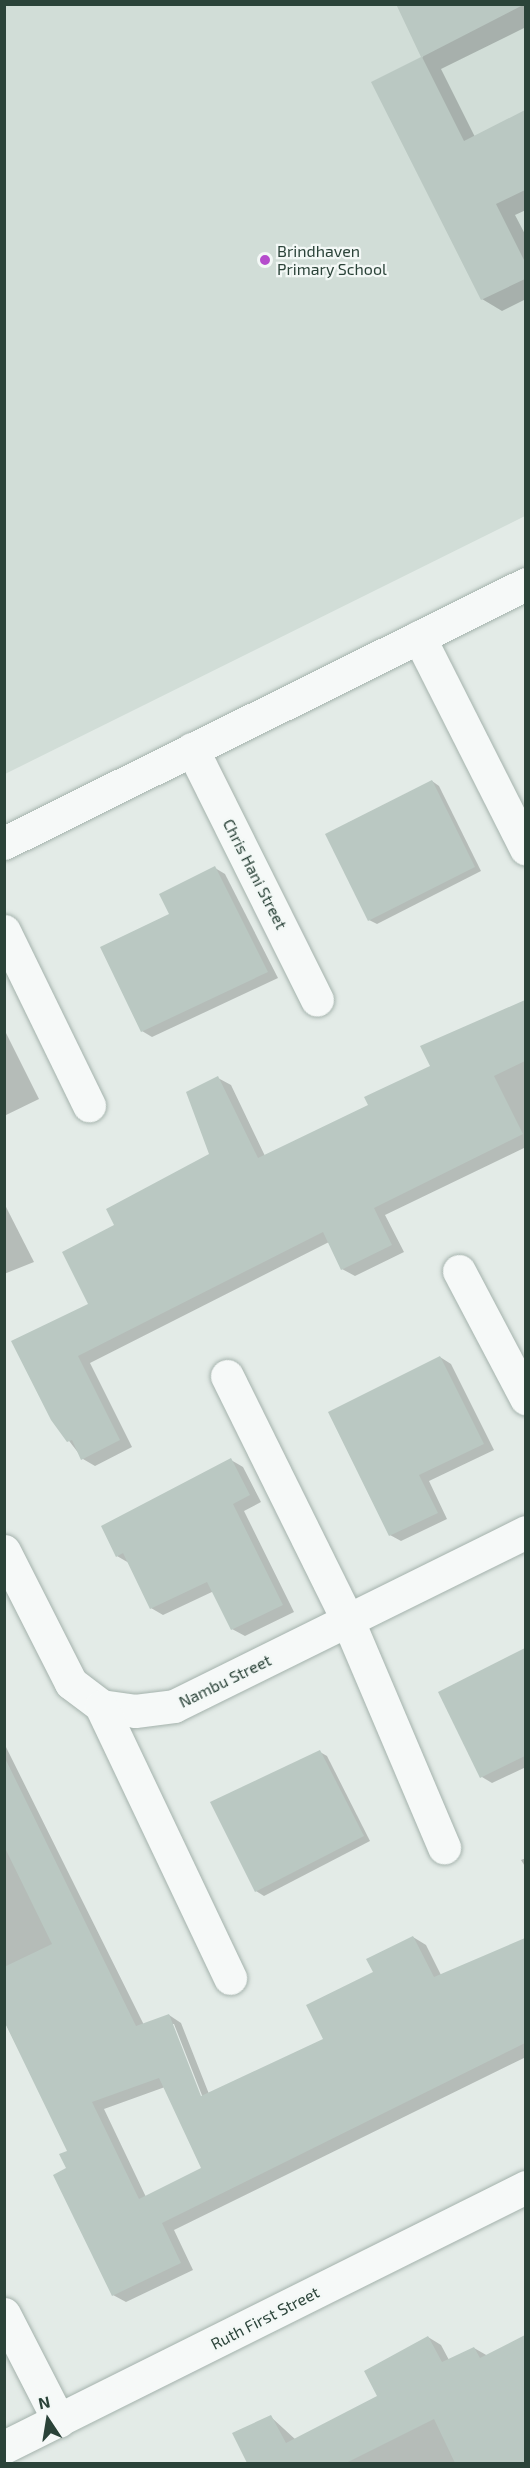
<!DOCTYPE html>
<style>
body{margin:0}
#map{position:relative;width:530px;height:2468px;overflow:hidden;background:#e3ebe7;font-family:"Exo 2",sans-serif}
div>[style]{position:absolute}
[style*='--x']{left:calc(var(--x)*1px);top:calc(var(--y)*1px);width:calc(var(--w)*1px);rotate:calc(var(--a)*1deg)}
.built>*{inset:0;background:#d1ddd7}
.shadow>*{inset:0;background:#0003}
.building>*{inset:0;background:#bac8c2}
.roads{filter:drop-shadow(0 0 2px #a4b2ac) drop-shadow(0 0 2px #a4b2ac)}
.minor>*{height:33px;margin:-16.5px;padding:0 16.5px;transform-origin:16.5px;border-radius:16.5px;background:#f6f9f8}
.dots>*{width:16px;height:16px;translate:-50% -50%;box-sizing:border-box;border:3px solid #f3f8f6;border-radius:50%}
span{translate:-50% -50%;white-space:nowrap;text-align:center;line-height:1.15;-webkit-text-stroke:4.5px #f3f8f6;paint-order:stroke}
.poi-label{font-size:16px;color:#2b4339}
.left{translate:0 -50%;text-align:left}
.street-label{font-size:16px;color:#2b4339}
.frame{position:absolute;inset:0;border:6px solid #2b4339;pointer-events:none}
.north{position:absolute;left:18px;top:2390px;width:60px;height:60px;-webkit-text-stroke:4px #f3f8f6;paint-order:stroke;rotate:348deg;font-size:16px;font-weight:700;line-height:24px;text-align:center;color:#2b4339}
.north::after{content:'';display:block;margin:auto;width:21px;height:27px;background:#2b4339;clip-path:polygon(50% 0,100% 100%,50% 72%,0 100%)}
</style>
<div id="map">
<div class="built">
<i style="clip-path:polygon(5px 5px,525px 5px,525px 516px,5px 774px)"></i>
</div>
<div class="shadow">
<i style="clip-path:polygon(397px 4px,526px 4px,526px 27px,441px 69px,475px 137px,526px 112px,526px 210px,515px 215px,526px 236px,526px 299px,502px 311px,482px 299px,373px 82px,423px 57px)"></i>
<i style="clip-path:polygon(432px 781px,439px 786px,481px 871px,377px 924px,369px 920px)"></i>
<i style="clip-path:polygon(215px 868px,225px 874px,278px 978px,152px 1037px,142px 1031px,171px 915px)"></i>
<i style="clip-path:polygon(526px 1001px,526px 1147px,385px 1215px,404px 1252px,355px 1276px,342px 1269px,329px 1242px,90px 1363px,132px 1447px,95px 1466px,83px 1459px,53px 1420px,116px 1226px,211px 1155px,218px 1078px,231px 1085px,265px 1156px,370px 1105px,432px 1067px,422px 1047px)"></i>
<i style="clip-path:polygon(4px 1029px,39px 1099px,4px 1116px)"></i>
<i style="clip-path:polygon(4px 1203px,34px 1262px,4px 1274px)"></i>
<i style="clip-path:polygon(440px 1357px,451px 1364px,494px 1450px,429px 1481px,447px 1519px,401px 1541px,390px 1535px)"></i>
<i style="clip-path:polygon(231px 1460px,243px 1467px,261px 1502px,244px 1511px,294px 1612px,245px 1636px,232px 1629px,214px 1591px,163px 1615px,151px 1608px,129px 1563px,117px 1556px)"></i>
<i style="clip-path:polygon(526px 1649px,526px 1767px,492px 1783px,482px 1777px,440px 1693px)"></i>
<i style="clip-path:polygon(evenodd,4px 1743px,144px 2025px,169px 2015px,181px 2023px,209px 2094px,325px 2039px,375px 1973px,413px 1937px,426px 1945px,441px 1975px,526px 1939px,526px 2057px,174px 2230px,193px 2270px,126px 2302px,113px 2295px,68px 2169px,69px 2151px,4px 2020px,4px 1743px,171px 2024px,174px 2024px,205px 2103px,202px 2104px,171px 2024px,4px 1743px,165px 2087px,203px 2169px,146px 2197px,104px 2109px,165px 2087px)"></i>
<i style="clip-path:polygon(320px 1752px,327px 1756px,370px 1841px,264px 1896px,256px 1891px)"></i>
<i style="clip-path:polygon(526px 1858px,526px 1868px,521px 1860px)"></i>
<i style="clip-path:polygon(428px 2337px,441px 2345px,449px 2360px,474px 2348px,488px 2356px,526px 2340px,526px 2464px,249px 2464px,234px 2434px,271px 2417px,296px 2440px,379px 2397px)"></i>
</div>
<div class="building">
<i style="clip-path:polygon(396px 4px,525px 4px,422px 57px,464px 141px,525px 110px,525px 190px,496px 204px,525px 262px,525px 279px,481px 300px,371px 82px,421px 57px)"></i>
<i style="clip-path:polygon(432px 780px,475px 867px,368px 921px,325px 834px)"></i>
<i style="clip-path:polygon(215px 866px,268px 972px,141px 1032px,100px 947px,169px 914px,159px 894px)"></i>
<i style="clip-path:polygon(525px 1000px,525px 1061px,494px 1076px,523px 1134px,374px 1208px,392px 1245px,341px 1270px,323px 1232px,78px 1356px,120px 1440px,81px 1460px,72px 1440px,67px 1442px,51px 1420px,11px 1341px,88px 1304px,62px 1252px,114px 1225px,106px 1209px,209px 1154px,186px 1092px,218px 1076px,258px 1158px,368px 1105px,364px 1097px,430px 1066px,420px 1046px)"></i>
<i style="clip-path:polygon(440px 1356px,484px 1444px,419px 1475px,438px 1513px,389px 1536px,328px 1412px)"></i>
<i style="clip-path:polygon(231px 1458px,250px 1495px,233px 1504px,283px 1605px,231px 1630px,207px 1582px,150px 1609px,123px 1553px,116px 1557px,101px 1526px)"></i>
<i style="clip-path:polygon(525px 1648px,525px 1756px,480px 1778px,438px 1692px)"></i>
<i style="clip-path:polygon(320px 1750px,364px 1836px,255px 1892px,210px 1802px)"></i>
<i style="clip-path:polygon(evenodd,4px 1756px,136px 2026px,169px 2014px,201px 2096px,323px 2039px,306px 2005px,373px 1972px,366px 1959px,413px 1936px,434px 1977px,525px 1938px,525px 2043px,162px 2223px,181px 2263px,112px 2296px,53px 2175px,66px 2168px,59px 2154px,67px 2151px,4px 2021px,4px 1967px,52px 1944px,4px 1846px,4px 1756px,159px 2078px,201px 2168px,139px 2199px,92px 2102px,159px 2078px)"></i>
<i style="clip-path:polygon(525px 2335px,525px 2463px,455px 2463px,434px 2419px,346px 2463px,247px 2463px,232px 2433px,271px 2415px,286px 2443px,377px 2396px,364px 2371px,428px 2336px,442px 2362px,474px 2347px,480px 2358px)"></i>
</div>
<div class="roads">
<div class="minor">
<i style="--x:419;--y:637;--w:237;--a:63.2"></i>
<i style="--x:192;--y:749;--w:280;--a:63.5"></i>
<i style="--x:4;--y:843;--w:583;--a:-26.39"></i>
<i style="--x:4;--y:931;--w:194;--a:64"></i>
<i style="--x:459;--y:1271;--w:144;--a:62.2"></i>
<i style="--x:227;--y:1376;--w:273;--a:63.7"></i>
<i style="--x:348;--y:1621;--w:246;--a:67"></i>
<i style="--x:4;--y:1551;--w:148;--a:63.1"></i>
<i style="--x:71;--y:1683;--w:38;--a:37"></i>
<i style="--x:101;--y:1706;--w:34;--a:8"></i>
<i style="--x:135;--y:1711;--w:39;--a:-7"></i>
<i style="--x:174;--y:1706;--w:393;--a:-26.3"></i>
<i style="--x:101;--y:1706;--w:301;--a:64.6"></i>
<i style="--x:4;--y:2314;--w:120;--a:62.8"></i>
<i style="--x:4;--y:2447;--w:583;--a:-26.48"></i>
</div>
</div>
<div class="dots">
<i style="left:265px;top:260px;background:#b54ccc"></i>
</div>
<div class="poi-label">
<span class="left" style="left:277px;top:260px">Brindhaven<br>Primary School</span>
</div>
<div class="street-label">
<span style="left:255px;top:874px;rotate:63deg">Chris Hani Street</span>
<span style="left:225px;top:1681px;rotate:-26deg">Nambu Street</span>
<span style="left:265px;top:2318px;rotate:-27deg">Ruth First Street</span>
</div>
<div class="frame"></div>
<div class="north">N</div>
</div>
